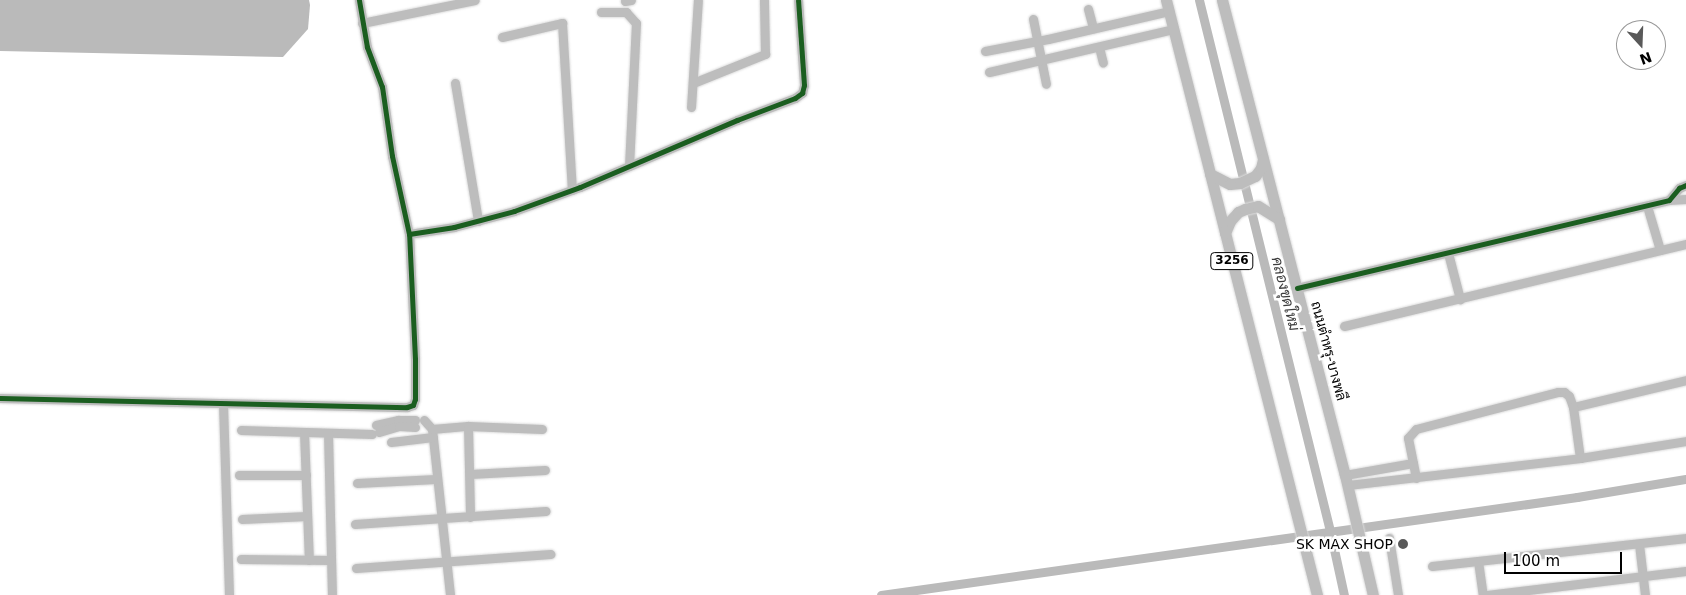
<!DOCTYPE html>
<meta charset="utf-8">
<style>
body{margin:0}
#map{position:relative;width:1686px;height:595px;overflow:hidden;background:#fff;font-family:"DejaVu Sans",Sarabun,sans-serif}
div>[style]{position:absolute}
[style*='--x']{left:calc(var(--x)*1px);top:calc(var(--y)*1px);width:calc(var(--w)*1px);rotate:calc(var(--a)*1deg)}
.water>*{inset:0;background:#bababa}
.canal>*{height:9px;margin:-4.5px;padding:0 4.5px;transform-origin:4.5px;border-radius:4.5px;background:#bababa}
.roads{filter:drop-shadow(0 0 1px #dbdbdb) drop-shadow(0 0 1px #dbdbdb)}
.minor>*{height:9px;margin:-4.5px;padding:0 4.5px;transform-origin:4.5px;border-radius:4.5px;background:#bdbdbd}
.major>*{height:11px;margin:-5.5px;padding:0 5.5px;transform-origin:5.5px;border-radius:5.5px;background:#bdbdbd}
.cycleway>*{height:5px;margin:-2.5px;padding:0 2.5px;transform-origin:2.5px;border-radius:2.5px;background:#1b5e20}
.dots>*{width:14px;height:14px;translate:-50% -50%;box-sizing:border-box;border:2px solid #fff;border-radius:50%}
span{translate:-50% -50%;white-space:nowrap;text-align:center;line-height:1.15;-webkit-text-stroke:5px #fff;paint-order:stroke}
.shield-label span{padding:1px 4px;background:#fff;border:1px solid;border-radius:4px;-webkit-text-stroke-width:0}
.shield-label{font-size:12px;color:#000;font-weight:700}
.street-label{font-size:14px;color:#000}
.poi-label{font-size:14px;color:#000}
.right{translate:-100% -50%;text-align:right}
.water-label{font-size:15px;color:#3d3d3d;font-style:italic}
.north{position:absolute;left:1616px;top:20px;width:50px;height:50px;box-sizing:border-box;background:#fff;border:1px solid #999;border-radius:50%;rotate:160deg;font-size:14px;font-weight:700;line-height:20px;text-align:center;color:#000}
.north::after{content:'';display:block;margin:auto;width:18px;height:22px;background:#595959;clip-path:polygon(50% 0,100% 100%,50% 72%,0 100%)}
.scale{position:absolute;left:1504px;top:552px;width:118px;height:22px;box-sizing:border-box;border:2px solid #000;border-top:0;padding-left:6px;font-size:15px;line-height:18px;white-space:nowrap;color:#000;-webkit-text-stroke:4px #fff;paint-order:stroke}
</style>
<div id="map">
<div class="water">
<i style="clip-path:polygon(0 0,309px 0,310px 5px,308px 29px,283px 57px,0 51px)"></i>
</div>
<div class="canal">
<i style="--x:1199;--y:0;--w:547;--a:76.14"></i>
<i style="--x:1330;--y:531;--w:66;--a:77.7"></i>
<i style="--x:881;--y:595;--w:703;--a:-8.01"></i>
<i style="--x:1577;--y:497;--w:110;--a:-9.4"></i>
</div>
<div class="roads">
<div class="minor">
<i style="--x:625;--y:1;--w:6;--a:-9"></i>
<i style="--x:1088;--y:9;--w:20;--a:75"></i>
<i style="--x:601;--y:12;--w:25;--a:0"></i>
<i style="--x:626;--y:12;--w:15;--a:48"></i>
<i style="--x:636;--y:23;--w:143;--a:92.8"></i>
<i style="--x:1033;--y:19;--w:66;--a:78.7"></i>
<i style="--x:362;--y:23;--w:115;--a:-11.5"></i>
<i style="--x:502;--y:37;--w:62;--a:-13.1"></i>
<i style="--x:562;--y:23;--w:167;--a:86.6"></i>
<i style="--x:1099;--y:47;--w:16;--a:76"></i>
<i style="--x:985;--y:51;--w:64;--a:-10.8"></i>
<i style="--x:1048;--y:39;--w:124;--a:-13"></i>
<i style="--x:989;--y:72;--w:190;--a:-13.1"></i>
<i style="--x:455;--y:83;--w:140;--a:80.5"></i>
<i style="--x:693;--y:83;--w:78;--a:-21.9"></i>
<i style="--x:765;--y:54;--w:54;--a:-91.1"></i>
<i style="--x:691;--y:107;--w:107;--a:-86.3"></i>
<i style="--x:1669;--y:200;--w:17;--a:-3"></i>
<i style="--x:1647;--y:206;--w:46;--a:73.5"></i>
<i style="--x:409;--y:234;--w:46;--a:-8.8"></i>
<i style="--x:454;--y:227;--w:62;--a:-14.9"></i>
<i style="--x:514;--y:211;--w:70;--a:-20"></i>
<i style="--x:580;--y:187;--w:171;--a:-23.1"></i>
<i style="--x:737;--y:120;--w:62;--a:-20.8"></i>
<i style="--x:795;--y:98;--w:9;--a:-36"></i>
<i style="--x:802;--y:93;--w:8;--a:-76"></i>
<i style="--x:804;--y:85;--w:85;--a:-94"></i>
<i style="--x:1448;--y:253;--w:48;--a:75.4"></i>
<i style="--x:1297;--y:288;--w:382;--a:-13.3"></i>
<i style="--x:1669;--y:200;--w:16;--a:-50"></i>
<i style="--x:1679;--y:188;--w:8;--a:-23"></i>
<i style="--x:1344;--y:326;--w:352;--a:-13.5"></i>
<i style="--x:0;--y:398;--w:407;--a:1.3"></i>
<i style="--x:407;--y:407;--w:6;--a:-18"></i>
<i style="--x:413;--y:405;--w:6;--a:-72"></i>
<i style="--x:415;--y:399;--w:40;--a:-90"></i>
<i style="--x:415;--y:359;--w:125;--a:-92.7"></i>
<i style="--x:409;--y:234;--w:80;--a:-102.3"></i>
<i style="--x:392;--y:156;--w:70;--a:-98.2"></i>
<i style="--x:382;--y:87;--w:43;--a:-110.6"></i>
<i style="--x:367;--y:47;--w:48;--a:-99.7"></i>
<i style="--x:223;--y:404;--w:191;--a:88.2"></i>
<i style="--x:1573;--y:407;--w:116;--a:-13.4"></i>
<i style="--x:424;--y:420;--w:12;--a:48"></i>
<i style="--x:432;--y:429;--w:167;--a:83.8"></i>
<i style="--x:376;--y:425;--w:23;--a:-13"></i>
<i style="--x:398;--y:420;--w:17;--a:0"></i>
<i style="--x:468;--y:426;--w:91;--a:88.7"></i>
<i style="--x:432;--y:429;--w:36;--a:-5"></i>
<i style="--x:468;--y:426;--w:74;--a:2.3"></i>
<i style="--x:241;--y:430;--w:131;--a:1.7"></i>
<i style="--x:304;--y:432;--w:128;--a:87.8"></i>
<i style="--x:379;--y:432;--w:21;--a:-17"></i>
<i style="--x:399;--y:426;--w:16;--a:4"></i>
<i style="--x:328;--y:433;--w:162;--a:88.6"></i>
<i style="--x:391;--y:442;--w:42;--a:-6.8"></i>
<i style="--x:470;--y:474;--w:75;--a:-3.1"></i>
<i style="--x:239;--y:475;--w:67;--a:0"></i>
<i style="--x:1345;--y:475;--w:69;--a:-10"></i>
<i style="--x:1416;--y:478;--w:41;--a:-101.3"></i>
<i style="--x:1408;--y:438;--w:12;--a:-48"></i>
<i style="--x:1416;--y:429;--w:147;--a:-14.6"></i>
<i style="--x:1558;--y:392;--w:6;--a:0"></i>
<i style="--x:1564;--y:392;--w:6;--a:39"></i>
<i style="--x:1569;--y:396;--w:12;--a:70"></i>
<i style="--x:1573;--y:407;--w:51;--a:82.2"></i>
<i style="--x:357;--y:483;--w:79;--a:-2.9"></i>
<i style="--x:1348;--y:485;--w:234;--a:-6.6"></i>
<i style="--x:1580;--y:458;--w:107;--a:-9.1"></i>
<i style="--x:242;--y:519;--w:65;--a:-2.6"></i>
<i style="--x:355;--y:524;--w:191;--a:-3.9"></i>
<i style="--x:1389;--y:538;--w:58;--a:81"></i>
<i style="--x:1639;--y:544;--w:51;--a:83.3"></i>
<i style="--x:241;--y:559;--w:90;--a:0.6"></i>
<i style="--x:1478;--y:561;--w:34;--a:82"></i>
<i style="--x:1432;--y:566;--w:256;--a:-6.3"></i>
<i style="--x:356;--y:568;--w:195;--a:-4.1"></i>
<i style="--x:1487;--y:595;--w:200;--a:-6.9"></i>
</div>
<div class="major">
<i style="--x:1166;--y:0;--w:614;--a:75.76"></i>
<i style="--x:1222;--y:0;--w:491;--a:75.5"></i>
<i style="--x:1345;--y:475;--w:123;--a:76.9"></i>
<i style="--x:1210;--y:174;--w:22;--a:27"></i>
<i style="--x:1230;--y:184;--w:10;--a:-6"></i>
<i style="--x:1240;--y:183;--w:17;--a:-25"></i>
<i style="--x:1255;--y:176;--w:10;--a:-53"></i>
<i style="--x:1261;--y:168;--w:9;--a:-77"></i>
<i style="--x:1225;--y:233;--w:13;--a:-67"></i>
<i style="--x:1230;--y:221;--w:12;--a:-48"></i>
<i style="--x:1238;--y:212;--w:8;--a:-23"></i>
<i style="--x:1245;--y:209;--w:13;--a:-13"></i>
<i style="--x:1258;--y:206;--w:25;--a:32"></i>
</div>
</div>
<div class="cycleway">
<i style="--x:409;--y:234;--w:46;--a:-8.8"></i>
<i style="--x:454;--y:227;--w:62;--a:-14.9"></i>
<i style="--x:514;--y:211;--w:70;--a:-20"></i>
<i style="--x:580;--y:187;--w:171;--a:-23.1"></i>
<i style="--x:737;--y:120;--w:62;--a:-20.8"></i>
<i style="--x:795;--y:98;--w:9;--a:-36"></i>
<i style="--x:802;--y:93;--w:8;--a:-76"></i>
<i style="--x:804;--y:85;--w:85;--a:-94"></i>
<i style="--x:1297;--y:288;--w:382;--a:-13.3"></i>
<i style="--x:1669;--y:200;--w:16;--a:-50"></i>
<i style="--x:1679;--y:188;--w:8;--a:-23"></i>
<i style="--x:0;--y:398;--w:407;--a:1.3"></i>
<i style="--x:407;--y:407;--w:6;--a:-18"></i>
<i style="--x:413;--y:405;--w:6;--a:-72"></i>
<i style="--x:415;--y:399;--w:40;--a:-90"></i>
<i style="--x:415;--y:359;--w:125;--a:-92.7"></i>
<i style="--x:409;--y:234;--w:80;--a:-102.3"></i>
<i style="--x:392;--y:156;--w:70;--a:-98.2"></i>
<i style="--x:382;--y:87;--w:43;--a:-110.6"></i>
<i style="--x:367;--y:47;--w:48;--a:-99.7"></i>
</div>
<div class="dots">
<i style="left:1403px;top:544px;background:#595959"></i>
</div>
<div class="shield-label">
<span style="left:1232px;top:261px">3256</span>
</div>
<div class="street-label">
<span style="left:1329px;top:351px;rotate:75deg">ถนนตำหรุ-บางพลี</span>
</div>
<div class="poi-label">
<span class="right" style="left:1393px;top:544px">SK MAX SHOP</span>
</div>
<div class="water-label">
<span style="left:1285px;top:294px;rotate:76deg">คลองขุดใหม่</span>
</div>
<div class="north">N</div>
<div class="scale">100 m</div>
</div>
